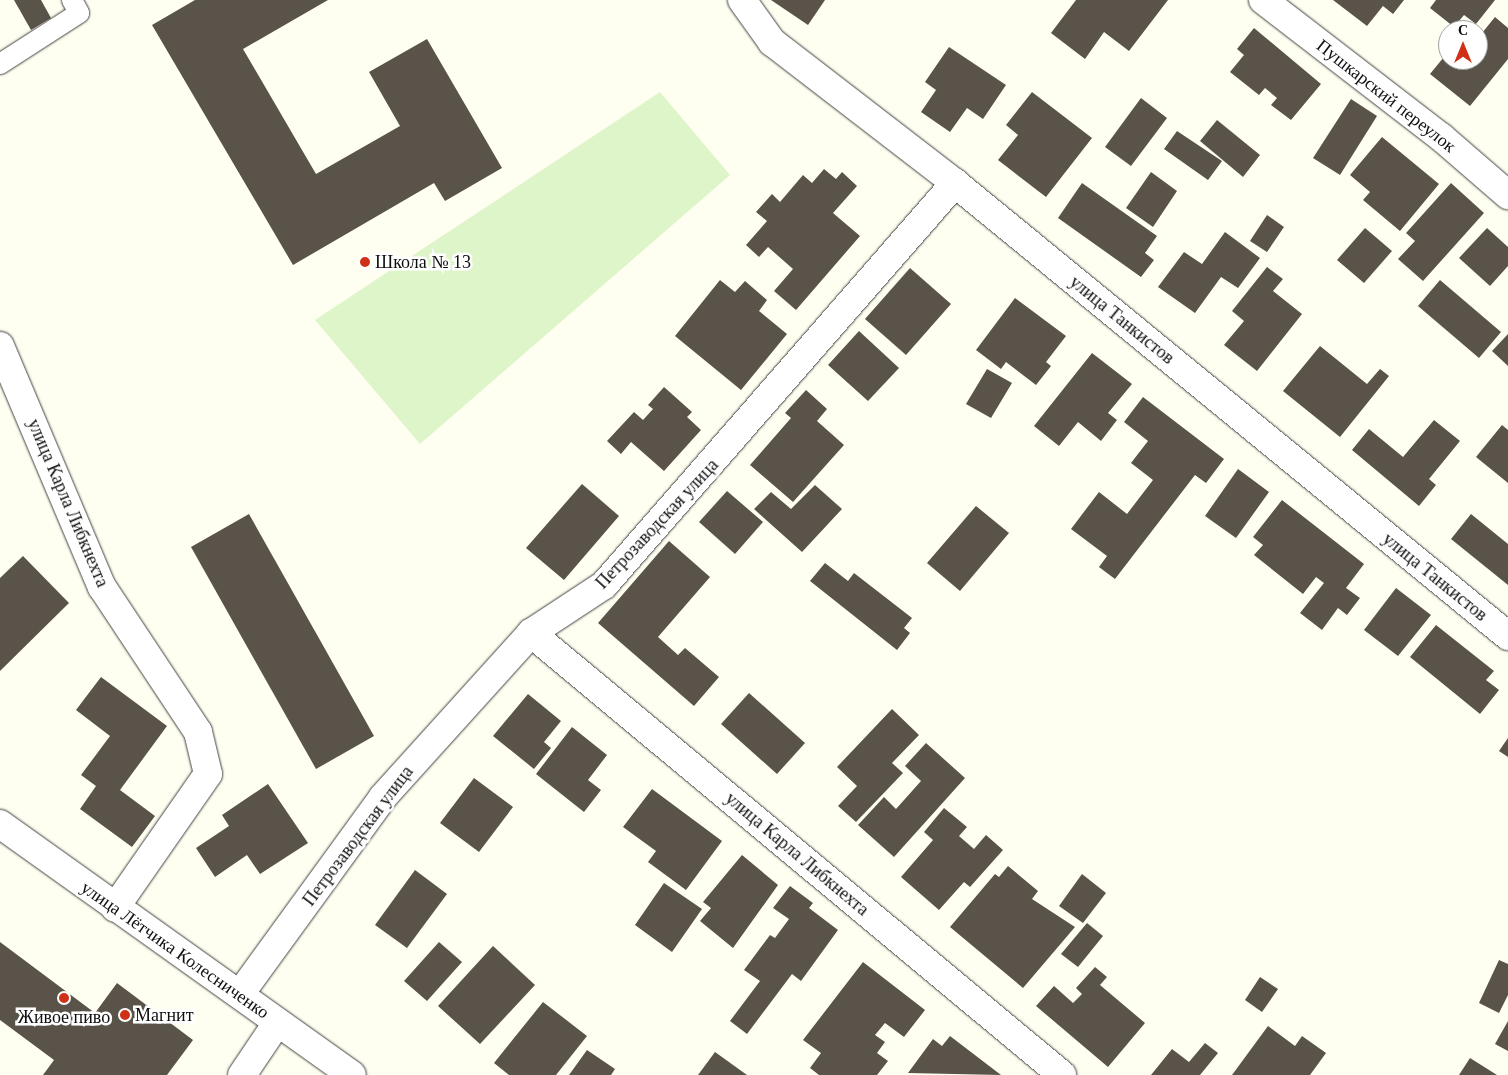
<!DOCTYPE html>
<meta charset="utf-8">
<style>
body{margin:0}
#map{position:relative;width:1508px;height:1075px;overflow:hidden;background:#fffff1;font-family:Georgia,serif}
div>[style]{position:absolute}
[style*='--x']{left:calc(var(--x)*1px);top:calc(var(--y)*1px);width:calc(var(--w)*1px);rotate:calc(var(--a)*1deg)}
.pitch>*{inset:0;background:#ddf5c8}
.building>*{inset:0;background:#59534a}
.roads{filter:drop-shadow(0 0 1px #424242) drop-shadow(0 0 1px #424242)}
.service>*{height:20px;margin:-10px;padding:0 10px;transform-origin:10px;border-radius:10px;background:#fff}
.minor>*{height:28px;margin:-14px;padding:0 14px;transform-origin:14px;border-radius:14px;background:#fff}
.tertiary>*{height:28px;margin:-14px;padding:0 14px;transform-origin:14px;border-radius:14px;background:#fff}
.dots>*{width:14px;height:14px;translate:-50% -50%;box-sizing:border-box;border:2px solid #fff;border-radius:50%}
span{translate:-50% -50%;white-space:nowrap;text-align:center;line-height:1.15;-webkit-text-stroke:5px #fff;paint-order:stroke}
.street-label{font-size:18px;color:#0f0f0f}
.poi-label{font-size:18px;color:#0f0f0f}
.left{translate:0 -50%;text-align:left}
.north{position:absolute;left:1438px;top:20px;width:50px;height:50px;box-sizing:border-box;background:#fff;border:1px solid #9f9f9f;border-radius:50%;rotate:0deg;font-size:14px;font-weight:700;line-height:20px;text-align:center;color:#0f0f0f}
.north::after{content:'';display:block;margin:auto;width:18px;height:22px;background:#cf3117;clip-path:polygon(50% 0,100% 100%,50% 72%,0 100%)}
</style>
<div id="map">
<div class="pitch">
<i style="clip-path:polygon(660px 92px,730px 175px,420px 444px,315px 320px)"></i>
</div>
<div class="building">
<i style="clip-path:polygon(14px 0,41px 0,51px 18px,31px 30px)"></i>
<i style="clip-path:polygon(195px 0,328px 0,243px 49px,316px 174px,400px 126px,369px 72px,427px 39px,502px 168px,445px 201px,434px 183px,293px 265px,152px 25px)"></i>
<i style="clip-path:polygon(771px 0,825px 0,808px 25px)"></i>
<i style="clip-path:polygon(1076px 0,1168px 0,1129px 51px,1104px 32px,1085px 59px,1051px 33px)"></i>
<i style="clip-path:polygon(1333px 0,1404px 0,1393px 14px,1383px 6px,1367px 26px)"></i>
<i style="clip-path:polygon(1436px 0,1495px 0,1476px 24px,1464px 15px,1454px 27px,1430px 8px)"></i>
<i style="clip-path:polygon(1495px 17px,1508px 28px,1508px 59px,1470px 106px,1430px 74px,1448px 52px,1448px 60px,1478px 60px,1478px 38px)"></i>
<i style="clip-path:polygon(1254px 28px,1321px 84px,1291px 120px,1271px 105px,1277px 98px,1265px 88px,1259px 95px,1230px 72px,1244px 55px,1237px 49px)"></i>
<i style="clip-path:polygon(949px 47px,1006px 85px,983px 119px,967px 108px,950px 132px,921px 112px,936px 90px,925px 82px)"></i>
<i style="clip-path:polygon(1032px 92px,1092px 138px,1046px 197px,998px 160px,1018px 135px,1006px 125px)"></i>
<i style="clip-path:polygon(1141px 98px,1167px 118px,1131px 166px,1105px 147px)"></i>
<i style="clip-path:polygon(1351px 99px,1377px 116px,1340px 175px,1313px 158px)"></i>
<i style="clip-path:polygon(1217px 120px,1260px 155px,1243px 177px,1200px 141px)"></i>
<i style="clip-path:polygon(1177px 131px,1222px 161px,1208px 180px,1164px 149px)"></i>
<i style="clip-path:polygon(1382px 137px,1439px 184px,1400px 231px,1363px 200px,1370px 192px,1350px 175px)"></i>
<i style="clip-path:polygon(824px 169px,836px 179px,842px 172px,857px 186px,833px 213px,860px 236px,796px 310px,774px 291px,793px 269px,768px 247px,759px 257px,746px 245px,767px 221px,756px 212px,772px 194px,780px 202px,803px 175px,812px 183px)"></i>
<i style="clip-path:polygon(1151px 172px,1177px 191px,1153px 227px,1126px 208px)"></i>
<i style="clip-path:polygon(1082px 183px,1157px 236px,1145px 253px,1154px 260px,1141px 277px,1058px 218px)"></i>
<i style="clip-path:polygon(1451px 183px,1484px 213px,1423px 281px,1398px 259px,1415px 241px,1406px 233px)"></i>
<i style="clip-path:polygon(1267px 215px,1284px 227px,1267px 252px,1250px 241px)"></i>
<i style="clip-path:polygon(1365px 228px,1392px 251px,1364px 283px,1337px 260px)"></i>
<i style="clip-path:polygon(1487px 228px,1508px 247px,1508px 266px,1490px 286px,1459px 258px)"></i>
<i style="clip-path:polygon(1225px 232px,1260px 258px,1238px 288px,1221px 277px,1195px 313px,1158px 287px,1184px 252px,1202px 264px)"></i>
<i style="clip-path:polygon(1267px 267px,1283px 279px,1273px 291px,1302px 314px,1257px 371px,1224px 345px,1244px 321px,1232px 311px)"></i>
<i style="clip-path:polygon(910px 268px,951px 304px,906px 355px,865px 319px)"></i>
<i style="clip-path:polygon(720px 280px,735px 292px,745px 281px,767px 300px,759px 311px,787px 334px,741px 390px,675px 336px)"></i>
<i style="clip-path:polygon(1440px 280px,1501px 332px,1479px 358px,1418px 306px)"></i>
<i style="clip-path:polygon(1015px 298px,1066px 336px,1046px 362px,1051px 366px,1036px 385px,1006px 362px,1001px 369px,976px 350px)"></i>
<i style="clip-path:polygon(859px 331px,899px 368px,868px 401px,828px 365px)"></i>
<i style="clip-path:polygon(1508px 334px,1508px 366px,1492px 351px)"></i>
<i style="clip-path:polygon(1320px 346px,1367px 384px,1380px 369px,1389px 376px,1340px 437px,1283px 391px)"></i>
<i style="clip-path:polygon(1092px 353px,1132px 384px,1108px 413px,1117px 420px,1101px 441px,1078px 422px,1059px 446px,1034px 426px)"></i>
<i style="clip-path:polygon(987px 369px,1012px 383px,991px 418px,966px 404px)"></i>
<i style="clip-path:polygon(664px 387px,692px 412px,687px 417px,701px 430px,664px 471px,631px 442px,621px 454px,607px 441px,634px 412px,643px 420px,653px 409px,648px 405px)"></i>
<i style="clip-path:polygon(806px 390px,827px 409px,817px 421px,844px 445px,793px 502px,750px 465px,791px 418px,785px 413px)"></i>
<i style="clip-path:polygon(1143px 397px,1224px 459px,1206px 483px,1195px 475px,1115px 579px,1099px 567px,1107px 556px,1071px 529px,1099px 492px,1127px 514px,1153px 480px,1131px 463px,1148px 441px,1124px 422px)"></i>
<i style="clip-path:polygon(1434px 420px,1460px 441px,1429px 479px,1436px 485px,1419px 506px,1352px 450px,1369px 429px,1403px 457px)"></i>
<i style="clip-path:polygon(1502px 425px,1508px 430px,1508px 483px,1476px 457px)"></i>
<i style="clip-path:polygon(1238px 469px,1269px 492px,1236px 538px,1205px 516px)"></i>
<i style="clip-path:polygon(582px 484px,619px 516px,564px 580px,526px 548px)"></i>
<i style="clip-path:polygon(815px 485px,842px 509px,802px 552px,754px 509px,771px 492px,791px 509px)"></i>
<i style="clip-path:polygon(727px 491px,763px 522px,735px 554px,699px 522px)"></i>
<i style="clip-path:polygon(1282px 500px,1364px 564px,1346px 588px,1360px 598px,1347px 615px,1338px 608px,1322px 630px,1300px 613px,1324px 583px,1316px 577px,1303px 594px,1254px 555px,1263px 545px,1253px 537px)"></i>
<i style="clip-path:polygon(976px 506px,1009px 533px,960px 591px,927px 563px)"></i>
<i style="clip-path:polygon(249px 514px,374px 736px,316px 769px,191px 547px)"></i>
<i style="clip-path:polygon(1471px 514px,1508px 544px,1508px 585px,1451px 539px)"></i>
<i style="clip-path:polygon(669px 541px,710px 577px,658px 637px,678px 655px,685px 648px,719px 677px,694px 706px,598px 623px)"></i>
<i style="clip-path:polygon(23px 556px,69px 603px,0 671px,0 578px)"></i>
<i style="clip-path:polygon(825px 563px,848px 581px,854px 573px,912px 618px,904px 628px,910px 633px,897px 650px,810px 581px)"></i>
<i style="clip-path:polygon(1396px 588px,1431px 615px,1398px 656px,1364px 630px)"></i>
<i style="clip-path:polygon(1436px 625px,1494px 671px,1486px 680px,1499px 690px,1480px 714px,1410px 657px)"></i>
<i style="clip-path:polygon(101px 677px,167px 726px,120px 790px,155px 816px,132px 847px,80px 809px,96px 786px,81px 775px,110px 736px,76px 710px)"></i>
<i style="clip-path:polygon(749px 693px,805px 743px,777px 774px,721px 724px)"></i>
<i style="clip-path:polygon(528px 694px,561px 721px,544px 742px,551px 748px,534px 769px,493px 736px)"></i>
<i style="clip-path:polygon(892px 709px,919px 735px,892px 763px,903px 773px,856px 822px,838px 806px,857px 786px,837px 767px)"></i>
<i style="clip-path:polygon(572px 727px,607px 755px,588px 780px,601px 790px,584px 812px,536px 774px)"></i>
<i style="clip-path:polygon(1508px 738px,1508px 757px,1499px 751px)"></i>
<i style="clip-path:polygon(926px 743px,965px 778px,894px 857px,858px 825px,884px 797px,896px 809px,921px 781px,905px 766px)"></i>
<i style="clip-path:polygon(474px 778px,513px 807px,479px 852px,440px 823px)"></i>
<i style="clip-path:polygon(268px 784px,308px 843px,260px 874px,247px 855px,215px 877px,196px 848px,229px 826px,222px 815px)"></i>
<i style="clip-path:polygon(652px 789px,722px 841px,686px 890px,648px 862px,656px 851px,623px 827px)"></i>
<i style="clip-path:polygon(944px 808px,967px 827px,959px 836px,974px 849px,986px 835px,1003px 850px,970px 887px,964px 882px,939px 910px,901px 877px,933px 840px,924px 832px)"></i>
<i style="clip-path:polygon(742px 855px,778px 885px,733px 948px,700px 921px,711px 908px,703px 902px)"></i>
<i style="clip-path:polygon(1008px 866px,1038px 891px,1032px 899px,1075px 927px,1023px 988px,950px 927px,995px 874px,999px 877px)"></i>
<i style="clip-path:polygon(415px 870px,447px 894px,407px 948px,375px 925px)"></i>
<i style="clip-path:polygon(1082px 874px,1106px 893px,1083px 923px,1059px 906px)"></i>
<i style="clip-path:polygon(664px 883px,702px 909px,672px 952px,635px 925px)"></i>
<i style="clip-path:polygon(790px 886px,813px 903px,809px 908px,838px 930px,801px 981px,792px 974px,747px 1034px,730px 1021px,760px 981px,744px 970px,770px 935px,775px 938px,789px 919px,773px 908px)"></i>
<i style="clip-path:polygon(1087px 923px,1103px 936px,1078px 967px,1061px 954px)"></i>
<i style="clip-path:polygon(0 942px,95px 1013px,117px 983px,193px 1040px,167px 1075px,43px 1075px,54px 1060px,0 1020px)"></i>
<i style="clip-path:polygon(439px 942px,462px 962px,427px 1001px,404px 981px)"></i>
<i style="clip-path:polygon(493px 946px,535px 985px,480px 1044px,438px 1006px)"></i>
<i style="clip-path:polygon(1499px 960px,1508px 964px,1508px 995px,1499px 1013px,1479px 1003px)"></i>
<i style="clip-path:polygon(863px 962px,925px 1010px,904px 1037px,885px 1023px,875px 1035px,885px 1042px,877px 1053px,888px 1061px,877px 1075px,819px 1075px,810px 1068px,821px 1053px,803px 1040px)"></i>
<i style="clip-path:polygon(1095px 967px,1107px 977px,1100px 985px,1145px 1023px,1108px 1067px,1036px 1006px,1054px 986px,1073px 1003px,1082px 994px,1076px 988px)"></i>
<i style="clip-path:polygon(1260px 977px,1278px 989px,1262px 1012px,1245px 1000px)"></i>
<i style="clip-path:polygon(543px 1002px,587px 1036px,556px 1075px,509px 1075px,494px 1063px)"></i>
<i style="clip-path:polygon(1508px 1021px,1508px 1051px,1495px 1044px)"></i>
<i style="clip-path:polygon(1268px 1026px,1295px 1046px,1302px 1036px,1326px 1053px,1310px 1075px,1232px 1075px)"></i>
<i style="clip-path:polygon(950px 1036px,1001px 1075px,908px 1073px,933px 1039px,942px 1046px)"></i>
<i style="clip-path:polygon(1205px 1043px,1218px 1053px,1200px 1075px,1151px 1075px,1172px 1049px,1189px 1062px)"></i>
<i style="clip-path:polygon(587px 1050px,615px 1069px,611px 1075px,569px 1075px)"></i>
<i style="clip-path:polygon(715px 1052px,747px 1075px,698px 1075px)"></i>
<i style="clip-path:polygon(1470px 1058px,1497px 1075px,1459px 1075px)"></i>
</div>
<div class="roads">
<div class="service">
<i style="--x:0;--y:64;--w:94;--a:-32.8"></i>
<i style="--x:79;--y:13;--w:15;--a:-118"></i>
</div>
<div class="minor">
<i style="--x:742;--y:0;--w:52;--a:54.5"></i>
<i style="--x:772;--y:42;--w:231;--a:37.6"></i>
<i style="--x:955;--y:183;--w:715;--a:39.32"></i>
<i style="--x:1263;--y:0;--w:225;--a:37.6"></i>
<i style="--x:1441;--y:137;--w:89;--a:40.9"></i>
<i style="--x:0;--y:346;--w:262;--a:67.1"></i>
<i style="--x:102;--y:587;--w:174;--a:56.5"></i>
<i style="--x:198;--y:732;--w:43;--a:76.6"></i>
<i style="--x:208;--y:774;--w:163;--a:124.8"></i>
<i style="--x:531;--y:633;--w:691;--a:39.77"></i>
<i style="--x:240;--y:994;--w:243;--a:-54"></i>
<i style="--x:383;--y:797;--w:221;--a:-47.9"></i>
<i style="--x:531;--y:633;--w:87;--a:-33.3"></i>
<i style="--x:604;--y:585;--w:534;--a:-48.87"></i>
<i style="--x:242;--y:1075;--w:63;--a:-56.1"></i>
</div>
<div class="tertiary">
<i style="--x:0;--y:824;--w:432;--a:35.5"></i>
</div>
</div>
<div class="dots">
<i style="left:365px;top:262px;background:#cf3117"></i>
<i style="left:64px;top:998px;background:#cf3117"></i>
<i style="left:125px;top:1015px;background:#cf3117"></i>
</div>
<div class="street-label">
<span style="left:1386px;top:96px;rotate:38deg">Пушкарский переулок</span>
<span style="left:1122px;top:320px;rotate:39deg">улица Танкистов</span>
<span style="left:68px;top:503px;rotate:67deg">улица Карла Либкнехта</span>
<span style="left:657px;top:524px;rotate:-47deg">Петрозаводская улица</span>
<span style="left:1435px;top:577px;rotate:39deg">улица Танкистов</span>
<span style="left:358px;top:836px;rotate:-53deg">Петрозаводская улица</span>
<span style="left:797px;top:854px;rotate:40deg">улица Карла Либкнехта</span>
<span style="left:175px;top:950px;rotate:35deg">улица Лётчика Колесниченко</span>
</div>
<div class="poi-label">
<span class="left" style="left:375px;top:262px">Школа № 13</span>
<span class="left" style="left:135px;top:1015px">Магнит</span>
<span style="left:64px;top:1017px">Живое пиво</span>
</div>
<div class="north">С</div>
</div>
